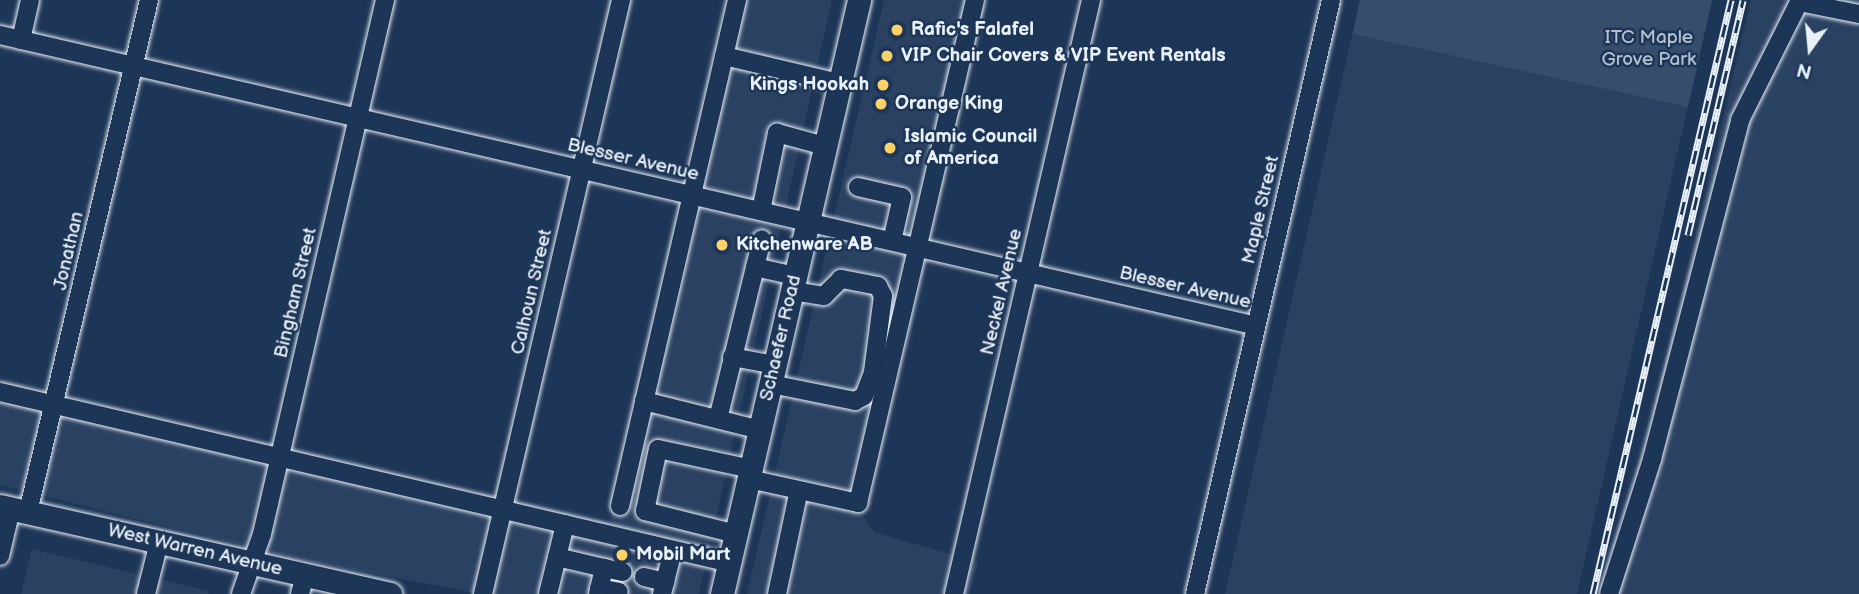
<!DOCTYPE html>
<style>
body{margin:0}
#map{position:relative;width:1859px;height:594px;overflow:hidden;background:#1d3557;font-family:"Balsamiq Sans",sans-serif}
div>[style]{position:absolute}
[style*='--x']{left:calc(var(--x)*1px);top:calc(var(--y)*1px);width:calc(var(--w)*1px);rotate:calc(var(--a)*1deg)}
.built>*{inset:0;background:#2a4162}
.green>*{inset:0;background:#374d6c}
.roads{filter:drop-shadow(0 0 2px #e8f1f8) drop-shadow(0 0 2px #e8f1f8)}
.minor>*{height:18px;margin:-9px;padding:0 9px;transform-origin:9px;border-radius:9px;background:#1d3557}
.major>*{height:23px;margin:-11.5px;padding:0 11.5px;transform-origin:11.5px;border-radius:11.5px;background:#1d3557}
.rail>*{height:7px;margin-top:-3.5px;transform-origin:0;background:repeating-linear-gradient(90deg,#1d3557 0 13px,#e8f1f8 0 26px);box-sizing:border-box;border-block:2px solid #e8f1f8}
.dots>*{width:19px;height:19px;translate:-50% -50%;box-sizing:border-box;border:4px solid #1d3557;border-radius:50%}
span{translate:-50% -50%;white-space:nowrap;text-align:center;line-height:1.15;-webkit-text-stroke:5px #1d3557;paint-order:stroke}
.poi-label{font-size:19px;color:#e8f1f8;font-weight:700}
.left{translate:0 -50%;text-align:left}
.right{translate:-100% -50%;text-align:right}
.park-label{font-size:19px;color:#b3c0ce}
.street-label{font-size:19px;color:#e8f1f8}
.north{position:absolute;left:1775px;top:14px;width:70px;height:70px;-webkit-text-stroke:5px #1d3557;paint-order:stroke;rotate:195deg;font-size:19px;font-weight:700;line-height:28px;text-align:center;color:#e8f1f8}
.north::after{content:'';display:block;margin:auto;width:24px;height:32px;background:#e8f1f8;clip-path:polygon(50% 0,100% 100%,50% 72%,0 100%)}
</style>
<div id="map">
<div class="built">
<i style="clip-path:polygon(730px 0,832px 0,699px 594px,481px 594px,308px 561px,0 485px,0 384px,610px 523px)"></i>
<i style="clip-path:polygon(884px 0,983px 0,863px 516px,874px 532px,978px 562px,970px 594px,747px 594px)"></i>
<i style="clip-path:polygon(1360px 0,1712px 0,1577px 594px,1225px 594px)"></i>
<i style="clip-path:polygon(1751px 0,1859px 0,1859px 594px,1610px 594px)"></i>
<i style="clip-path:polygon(32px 549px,209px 591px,208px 594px,21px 594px)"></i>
</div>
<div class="green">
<i style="clip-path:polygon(1360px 0,1712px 0,1688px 107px,1353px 34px)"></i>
</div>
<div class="roads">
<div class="minor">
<i style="--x:0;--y:35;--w:1289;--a:13.04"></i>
<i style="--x:21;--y:40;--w:41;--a:-77.3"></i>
<i style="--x:724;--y:56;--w:118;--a:13.2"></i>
<i style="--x:858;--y:187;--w:45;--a:12.8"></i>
<i style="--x:902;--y:197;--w:45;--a:102.8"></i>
<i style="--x:761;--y:211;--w:80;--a:-78.4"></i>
<i style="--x:777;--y:133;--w:50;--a:15.2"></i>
<i style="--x:755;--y:267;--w:41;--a:12.7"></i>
<i style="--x:732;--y:357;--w:44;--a:10.5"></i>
<i style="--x:771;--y:384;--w:86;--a:11.4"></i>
<i style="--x:855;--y:401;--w:10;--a:-29"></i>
<i style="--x:864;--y:396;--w:26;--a:-69"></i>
<i style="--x:873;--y:372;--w:77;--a:-82.5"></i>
<i style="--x:883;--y:296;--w:11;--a:-117"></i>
<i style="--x:878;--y:286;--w:38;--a:-169"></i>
<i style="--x:841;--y:279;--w:24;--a:135"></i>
<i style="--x:824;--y:296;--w:32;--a:-171"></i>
<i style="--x:0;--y:392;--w:750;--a:13.18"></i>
<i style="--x:644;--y:401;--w:120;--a:14"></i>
<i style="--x:718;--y:419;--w:185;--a:-76.3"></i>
<i style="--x:749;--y:479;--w:112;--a:12.4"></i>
<i style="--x:858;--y:503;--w:516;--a:-76.91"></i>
<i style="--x:620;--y:506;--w:519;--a:-76.98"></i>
<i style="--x:28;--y:512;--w:526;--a:-76.7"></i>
<i style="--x:736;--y:534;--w:94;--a:-165.8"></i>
<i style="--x:645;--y:511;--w:63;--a:-78.2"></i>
<i style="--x:658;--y:449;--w:95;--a:12.1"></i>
<i style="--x:0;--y:556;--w:48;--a:-76.8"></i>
<i style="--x:557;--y:557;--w:48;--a:13.2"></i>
<i style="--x:644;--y:577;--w:22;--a:13"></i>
<i style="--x:599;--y:588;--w:20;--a:11"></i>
<i style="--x:146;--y:594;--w:54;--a:-76"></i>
<i style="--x:241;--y:594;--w:64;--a:-70.7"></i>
<i style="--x:262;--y:534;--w:548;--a:-77.03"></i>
<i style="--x:300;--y:594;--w:20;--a:-75"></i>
<i style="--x:483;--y:594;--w:610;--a:-76.92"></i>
<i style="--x:548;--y:594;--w:72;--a:-76.3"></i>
<i style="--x:598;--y:594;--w:27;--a:-77"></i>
<i style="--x:604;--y:568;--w:19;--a:12"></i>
<i style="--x:662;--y:594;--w:45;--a:-76"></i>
<i style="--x:777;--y:594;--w:106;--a:-78.1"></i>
<i style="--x:954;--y:594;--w:610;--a:-77.01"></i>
<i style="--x:1195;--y:594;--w:609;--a:-77.1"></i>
<i style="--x:1609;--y:594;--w:142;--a:-72.3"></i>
<i style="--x:1652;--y:459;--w:350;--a:-75.4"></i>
<i style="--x:1740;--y:120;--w:132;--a:-63.4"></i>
<i style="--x:1799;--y:2;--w:61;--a:11.3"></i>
</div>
<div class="major">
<i style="--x:0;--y:506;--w:400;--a:12.7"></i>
<i style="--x:722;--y:594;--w:610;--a:-77.01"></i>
</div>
</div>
<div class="rail">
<i style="--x:1688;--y:235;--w:241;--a:-76.8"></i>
<i style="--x:1593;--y:594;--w:610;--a:-76.92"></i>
</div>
<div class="dots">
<i style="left:897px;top:30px;background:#ffd166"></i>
<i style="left:887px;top:56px;background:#ffd166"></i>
<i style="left:883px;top:85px;background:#ffd166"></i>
<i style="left:881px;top:104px;background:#ffd166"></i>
<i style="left:890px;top:148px;background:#ffd166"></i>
<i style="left:722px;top:245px;background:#ffd166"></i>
<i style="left:622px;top:555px;background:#ffd166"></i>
</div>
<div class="poi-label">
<span class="left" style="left:911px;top:30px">Rafic's Falafel</span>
<span class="left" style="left:901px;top:56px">VIP Chair Covers &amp; VIP Event Rentals</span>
<span class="right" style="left:869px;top:85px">Kings Hookah</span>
<span class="left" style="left:895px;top:104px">Orange King</span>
<span class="left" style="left:904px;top:148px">Islamic Council<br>of America</span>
<span class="left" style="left:736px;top:245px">Kitchenware AB</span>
<span class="left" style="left:636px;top:555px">Mobil Mart</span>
</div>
<div class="park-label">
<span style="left:1649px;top:49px">ITC Maple<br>Grove Park</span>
</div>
<div class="street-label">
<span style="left:633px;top:160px;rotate:13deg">Blesser Avenue</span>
<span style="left:1261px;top:210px;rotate:-77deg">Maple Street</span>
<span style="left:69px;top:251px;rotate:-77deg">Jonathan</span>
<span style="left:1185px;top:288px;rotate:13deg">Blesser Avenue</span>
<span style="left:532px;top:292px;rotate:-77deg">Calhoun Street</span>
<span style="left:1002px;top:292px;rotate:-77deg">Neckel Avenue</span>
<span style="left:296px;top:293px;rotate:-77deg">Bingham Street</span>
<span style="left:781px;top:338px;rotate:-77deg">Schaefer Road</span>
<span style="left:195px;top:550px;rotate:13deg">West Warren Avenue</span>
</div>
<div class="north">N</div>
</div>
